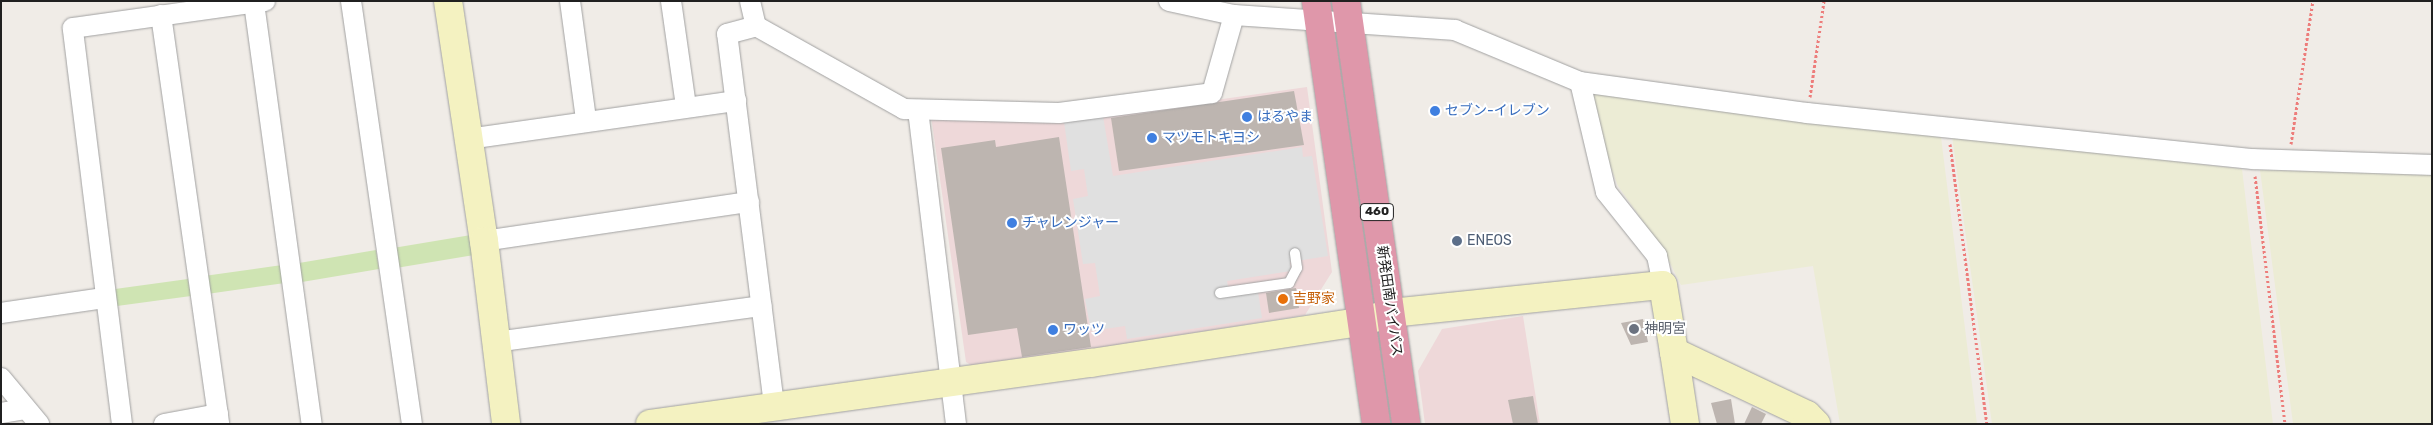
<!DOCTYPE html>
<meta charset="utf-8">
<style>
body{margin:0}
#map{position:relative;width:2433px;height:425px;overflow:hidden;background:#f0ece7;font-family:Rubik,"Noto Sans JP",sans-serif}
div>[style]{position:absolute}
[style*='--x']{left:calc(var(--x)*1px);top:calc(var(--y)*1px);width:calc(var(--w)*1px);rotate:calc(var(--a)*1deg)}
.commercial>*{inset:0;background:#eed8d9}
.farmland>*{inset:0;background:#ececd5}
.grass>*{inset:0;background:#cfe4b3}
.parking>*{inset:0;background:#e0e0e0}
.building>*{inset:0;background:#bdb5b0}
.path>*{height:3px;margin-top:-1.5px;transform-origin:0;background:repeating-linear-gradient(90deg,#ed7d7b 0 2.5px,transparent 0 5px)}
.roads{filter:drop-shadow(0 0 1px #a1a1a1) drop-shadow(0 0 1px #a1a1a1)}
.lane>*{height:10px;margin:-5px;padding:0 5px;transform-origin:5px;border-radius:5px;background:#fff}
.street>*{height:20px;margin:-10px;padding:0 10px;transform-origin:10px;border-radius:10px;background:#fff}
.secondary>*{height:28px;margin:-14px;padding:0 14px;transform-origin:14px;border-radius:14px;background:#f4f2c1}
.highway>*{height:28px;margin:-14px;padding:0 14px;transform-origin:14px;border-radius:14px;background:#df97aa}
.dots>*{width:14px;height:14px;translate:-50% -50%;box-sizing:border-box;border:2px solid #fff;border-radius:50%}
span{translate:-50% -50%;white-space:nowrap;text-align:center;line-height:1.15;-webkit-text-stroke:4px #fff;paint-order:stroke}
.shield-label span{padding:1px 4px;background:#fff;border:1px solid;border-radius:4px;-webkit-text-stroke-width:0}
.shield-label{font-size:12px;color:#202020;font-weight:700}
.shop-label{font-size:14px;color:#366cbe}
.left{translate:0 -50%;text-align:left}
.service-label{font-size:14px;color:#4e5e75}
.food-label{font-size:14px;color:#c56008}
.street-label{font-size:14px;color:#202020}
.worship-label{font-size:14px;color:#5b616d}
.frame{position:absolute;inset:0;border:2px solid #202020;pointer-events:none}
</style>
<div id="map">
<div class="commercial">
<i style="clip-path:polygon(1307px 87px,1332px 272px,1305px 315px,976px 368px,966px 362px,931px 116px,1103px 116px)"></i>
<i style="clip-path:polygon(1523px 316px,1540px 424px,1425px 424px,1418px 371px,1442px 329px)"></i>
</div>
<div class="farmland">
<i style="clip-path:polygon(1591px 91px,1941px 137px,1977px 424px,1840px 424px,1813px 266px,1681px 285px,1664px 251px,1618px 186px,1604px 150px)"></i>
<i style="clip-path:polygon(1952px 136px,2242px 169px,2273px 424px,1992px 424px)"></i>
<i style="clip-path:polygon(2260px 170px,2432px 175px,2432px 424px,2293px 424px)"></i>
</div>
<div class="grass">
<i style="clip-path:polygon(471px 235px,474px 255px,396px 268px,393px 248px)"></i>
<i style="clip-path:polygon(376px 250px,379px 269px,302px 282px,299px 263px)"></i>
<i style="clip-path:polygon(282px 265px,285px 283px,207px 294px,204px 276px)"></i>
<i style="clip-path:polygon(188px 279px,191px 296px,117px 306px,115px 289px)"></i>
</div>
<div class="parking">
<i style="clip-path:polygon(1103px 116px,1113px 176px,1302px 147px,1303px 157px,1312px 156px,1328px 256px,1290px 262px,1291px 271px,1227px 281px,1230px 297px,1258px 292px,1262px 318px,1127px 339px,1125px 326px,1091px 331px,1085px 299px,1100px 296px,1095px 263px,1083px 264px,1073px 199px,1088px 196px,1084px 169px,1071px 171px,1064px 122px)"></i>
</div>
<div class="building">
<i style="clip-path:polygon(1294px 91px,1304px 145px,1119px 171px,1111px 118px)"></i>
<i style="clip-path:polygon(1059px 137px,1091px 347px,1022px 357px,1017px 328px,968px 335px,941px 148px,995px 140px,996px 147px)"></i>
<i style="clip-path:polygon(1296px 288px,1299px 308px,1269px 313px,1266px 293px)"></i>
<i style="clip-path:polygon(1643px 319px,1648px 342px,1631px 345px,1621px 323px)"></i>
<i style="clip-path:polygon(1533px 396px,1538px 424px,1513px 424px,1508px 400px)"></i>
<i style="clip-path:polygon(1731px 399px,1735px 424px,1717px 424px,1711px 403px)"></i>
<i style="clip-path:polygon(1752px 407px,1766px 414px,1761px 424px,1744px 424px)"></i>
</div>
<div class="path">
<i style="--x:1810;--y:97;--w:97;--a:-81.7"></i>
<i style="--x:1950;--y:144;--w:282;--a:82.5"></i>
<i style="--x:2291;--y:144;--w:145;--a:-81.3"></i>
<i style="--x:2255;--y:176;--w:250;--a:83.1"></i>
</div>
<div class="roads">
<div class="lane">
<i style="--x:1220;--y:293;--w:70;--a:-8.2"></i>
<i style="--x:1289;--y:283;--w:17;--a:-62"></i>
<i style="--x:1297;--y:268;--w:15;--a:-98"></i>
</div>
<div class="street">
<i style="--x:351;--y:1;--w:427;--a:81.8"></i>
<i style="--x:570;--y:1;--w:119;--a:82.3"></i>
<i style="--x:671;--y:1;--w:107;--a:81.9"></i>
<i style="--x:750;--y:1;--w:26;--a:77"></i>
<i style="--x:1169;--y:1;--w:66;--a:12.2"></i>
<i style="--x:1234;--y:15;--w:222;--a:3.9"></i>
<i style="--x:1455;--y:30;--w:135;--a:22.6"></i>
<i style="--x:1580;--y:82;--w:229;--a:7.8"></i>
<i style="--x:1807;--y:113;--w:448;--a:5.9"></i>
<i style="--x:2253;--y:159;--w:179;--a:1.9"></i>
<i style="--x:254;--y:3;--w:425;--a:82.2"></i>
<i style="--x:161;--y:15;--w:413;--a:81.9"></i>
<i style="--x:1580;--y:82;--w:113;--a:76.7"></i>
<i style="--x:1606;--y:192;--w:82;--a:51.4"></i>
<i style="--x:1657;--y:256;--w:30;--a:78"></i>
<i style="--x:918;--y:110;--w:316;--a:83.1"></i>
<i style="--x:468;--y:139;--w:271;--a:-8.1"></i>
<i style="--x:484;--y:241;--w:268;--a:-8.4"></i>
<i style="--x:1;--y:313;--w:104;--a:-8.3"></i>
<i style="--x:495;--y:342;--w:269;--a:-7.7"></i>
<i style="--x:1;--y:378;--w:60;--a:50.4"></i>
<i style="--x:774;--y:405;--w:374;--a:-97.2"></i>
<i style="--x:727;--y:34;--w:30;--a:-15"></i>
<i style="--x:756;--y:26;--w:170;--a:29.3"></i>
<i style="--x:904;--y:109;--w:155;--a:1.5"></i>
<i style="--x:1059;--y:113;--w:154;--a:-7.4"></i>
<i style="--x:1212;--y:93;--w:81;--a:-74.2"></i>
<i style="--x:1;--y:413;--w:24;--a:-9"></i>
<i style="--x:122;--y:424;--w:399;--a:-97.1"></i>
<i style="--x:73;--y:28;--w:194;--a:-8"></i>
<i style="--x:164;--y:424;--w:55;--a:-10.5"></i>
</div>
<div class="secondary">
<i style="--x:448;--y:1;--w:243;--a:81.5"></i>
<i style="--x:484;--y:241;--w:184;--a:83.1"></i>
<i style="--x:1674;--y:352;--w:73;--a:81.3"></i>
<i style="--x:650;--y:424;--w:445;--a:-7.9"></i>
<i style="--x:1091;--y:363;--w:272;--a:-8.7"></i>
<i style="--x:1360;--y:322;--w:32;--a:-16"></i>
<i style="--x:1391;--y:313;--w:273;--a:-5.9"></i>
<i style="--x:1663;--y:285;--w:68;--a:80.7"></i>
<i style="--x:1674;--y:352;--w:147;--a:25.3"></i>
<i style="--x:1807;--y:415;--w:13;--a:45"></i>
</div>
<div class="highway">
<i style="--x:1316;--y:1;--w:427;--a:81.9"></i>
<i style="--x:1346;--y:1;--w:427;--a:81.9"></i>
</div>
</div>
<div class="dots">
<i style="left:1435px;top:111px;background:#3f7fe0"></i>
<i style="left:1247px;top:117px;background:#3f7fe0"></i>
<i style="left:1152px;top:138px;background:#3f7fe0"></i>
<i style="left:1012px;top:223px;background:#3f7fe0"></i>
<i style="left:1457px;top:241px;background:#5c6f8a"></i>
<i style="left:1283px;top:299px;background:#e8710a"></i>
<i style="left:1634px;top:329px;background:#6b7280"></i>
<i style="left:1053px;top:330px;background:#3f7fe0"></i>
</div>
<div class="shield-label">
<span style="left:1377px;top:212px">460</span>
</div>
<div class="shop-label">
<span class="left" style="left:1445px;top:111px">セブン-イレブン</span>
<span class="left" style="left:1257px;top:117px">はるやま</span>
<span class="left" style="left:1162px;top:138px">マツモトキヨシ</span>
<span class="left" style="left:1022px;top:223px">チャレンジャー</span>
<span class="left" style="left:1063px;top:330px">ワッツ</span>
</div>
<div class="service-label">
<span class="left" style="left:1467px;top:241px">ENEOS</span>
</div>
<div class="food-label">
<span class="left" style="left:1293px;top:299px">吉野家</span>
</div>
<div class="street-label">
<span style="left:1389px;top:301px;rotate:82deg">新発田南バイパス</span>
</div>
<div class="worship-label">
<span class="left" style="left:1644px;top:329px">神明宮</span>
</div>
<div class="frame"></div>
</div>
